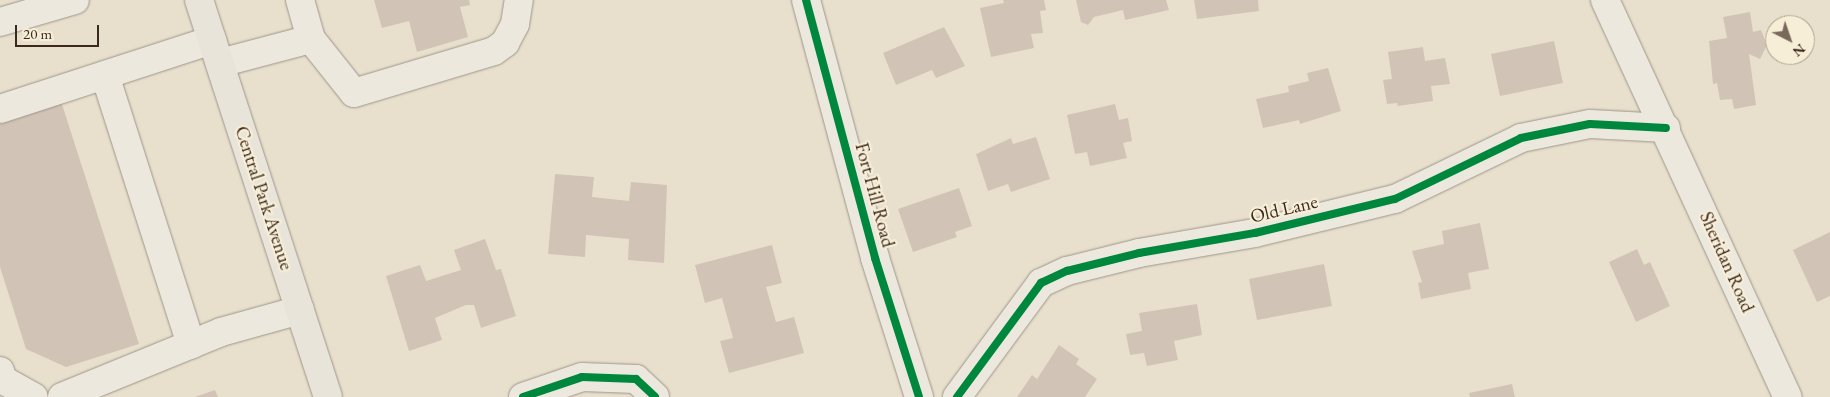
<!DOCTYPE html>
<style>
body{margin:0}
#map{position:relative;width:1830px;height:397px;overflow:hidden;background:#e8e0cd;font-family:"EB Garamond",serif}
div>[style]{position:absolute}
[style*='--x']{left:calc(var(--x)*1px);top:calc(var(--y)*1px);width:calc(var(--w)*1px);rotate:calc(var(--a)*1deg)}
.building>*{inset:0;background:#d1c4b6}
.roads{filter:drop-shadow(0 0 1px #9d9589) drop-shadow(0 0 1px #9d9589)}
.minor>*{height:28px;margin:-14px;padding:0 14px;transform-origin:14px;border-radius:14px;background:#ece8de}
.major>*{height:28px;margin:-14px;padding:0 14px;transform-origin:14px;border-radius:14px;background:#e9e4d9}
.cycleway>*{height:8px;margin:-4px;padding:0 4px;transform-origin:4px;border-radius:4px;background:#00873e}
span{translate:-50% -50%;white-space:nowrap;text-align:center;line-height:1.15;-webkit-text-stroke:4.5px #f7eed7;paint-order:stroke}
.street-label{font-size:19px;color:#3c291e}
.north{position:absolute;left:1765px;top:15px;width:50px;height:50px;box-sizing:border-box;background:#f7eed7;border:1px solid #ac9f8d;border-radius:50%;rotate:139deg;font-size:14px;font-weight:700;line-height:20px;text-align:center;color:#3c291e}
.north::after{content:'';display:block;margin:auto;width:18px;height:22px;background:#78695b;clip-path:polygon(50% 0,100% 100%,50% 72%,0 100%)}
.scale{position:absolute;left:15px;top:25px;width:84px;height:22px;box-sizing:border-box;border:2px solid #3c291e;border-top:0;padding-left:6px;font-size:15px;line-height:18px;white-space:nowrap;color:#3c291e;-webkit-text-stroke:4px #f7eed7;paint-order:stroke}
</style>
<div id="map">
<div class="building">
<i style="clip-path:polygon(374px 0,469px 0,470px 5px,460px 7px,468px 37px,417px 52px,409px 21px,382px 28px)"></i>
<i style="clip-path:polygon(1003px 0,1044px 0,1046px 10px,1040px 11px,1043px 33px,1031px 34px,1034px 48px,991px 57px,980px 8px,1004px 3px)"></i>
<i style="clip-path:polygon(1076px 0,1166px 0,1169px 10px,1125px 20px,1123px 10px,1094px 17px,1088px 25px,1081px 22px)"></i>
<i style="clip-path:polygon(1194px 0,1258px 0,1259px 11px,1197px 19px)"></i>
<i style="clip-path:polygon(1750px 12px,1753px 32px,1761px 30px,1767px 45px,1760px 59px,1749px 54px,1756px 105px,1734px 109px,1732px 99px,1720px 100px,1717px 83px,1713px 84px,1709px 41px,1727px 38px,1723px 17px)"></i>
<i style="clip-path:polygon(944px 27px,965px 66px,936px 78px,932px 70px,896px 85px,883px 53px)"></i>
<i style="clip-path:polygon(1554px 41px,1563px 83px,1500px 96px,1491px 54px)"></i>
<i style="clip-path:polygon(1423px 47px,1425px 61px,1445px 58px,1450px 84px,1431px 86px,1433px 101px,1398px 106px,1397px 103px,1387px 104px,1383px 80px,1392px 79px,1388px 52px)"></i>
<i style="clip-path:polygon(1328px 68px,1341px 111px,1300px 124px,1299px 120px,1263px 128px,1256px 99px,1289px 92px,1288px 86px,1309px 81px,1307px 73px)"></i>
<i style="clip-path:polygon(60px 98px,139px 344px,66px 367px,26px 349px,0 267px,0 117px)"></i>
<i style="clip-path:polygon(1115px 104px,1119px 120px,1128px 118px,1132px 141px,1123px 143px,1127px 158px,1090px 166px,1087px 152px,1075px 154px,1067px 115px)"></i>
<i style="clip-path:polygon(1036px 137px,1050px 179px,1011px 192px,1008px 184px,988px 191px,976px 154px,1011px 138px,1013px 144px)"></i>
<i style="clip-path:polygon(555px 174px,594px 177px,592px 197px,629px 201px,631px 182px,667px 185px,664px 263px,628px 260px,629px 239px,586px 235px,585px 257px,548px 254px)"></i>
<i style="clip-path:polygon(959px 188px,972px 226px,955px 232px,957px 237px,913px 252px,898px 209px)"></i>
<i style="clip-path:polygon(1480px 223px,1489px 269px,1468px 273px,1471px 289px,1421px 299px,1418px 283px,1422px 282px,1412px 251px,1444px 244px,1442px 231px)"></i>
<i style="clip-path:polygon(1830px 232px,1830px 296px,1817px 302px,1793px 250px)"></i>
<i style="clip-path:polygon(485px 239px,496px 270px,501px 269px,516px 316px,481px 328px,474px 305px,466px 305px,435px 318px,442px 340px,409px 351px,386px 276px,420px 265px,426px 281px,461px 270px,454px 250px)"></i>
<i style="clip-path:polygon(772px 245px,782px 283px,766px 287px,776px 322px,794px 317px,804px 353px,729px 373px,720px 341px,733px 338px,722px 298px,705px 303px,695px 265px)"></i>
<i style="clip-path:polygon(1637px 249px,1644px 265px,1650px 262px,1670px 306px,1636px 322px,1609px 262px)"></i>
<i style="clip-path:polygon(1324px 264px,1332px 306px,1257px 320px,1249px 279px)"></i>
<i style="clip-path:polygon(1197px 304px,1202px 335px,1174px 341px,1178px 360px,1147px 366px,1144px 353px,1130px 355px,1126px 334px,1142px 331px,1139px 313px)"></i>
<i style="clip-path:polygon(1059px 345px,1079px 359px,1076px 364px,1097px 379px,1085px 397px,1017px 397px,1032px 375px,1037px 379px)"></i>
<i style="clip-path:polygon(1512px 384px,1515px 397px,1470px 397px,1469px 393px)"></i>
<i style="clip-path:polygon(215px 390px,218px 397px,195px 397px)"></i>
</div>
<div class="roads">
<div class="minor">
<i style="--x:300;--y:0;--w:41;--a:74.2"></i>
<i style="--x:806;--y:0;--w:267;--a:75"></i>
<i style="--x:875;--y:258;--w:146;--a:72.4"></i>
<i style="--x:1605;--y:0;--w:437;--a:65.3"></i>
<i style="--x:0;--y:22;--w:78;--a:-16.3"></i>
<i style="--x:220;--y:63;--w:94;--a:-14.8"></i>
<i style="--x:311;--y:39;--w:69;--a:51.5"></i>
<i style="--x:354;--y:93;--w:146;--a:-16.7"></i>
<i style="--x:494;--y:51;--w:14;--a:-36"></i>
<i style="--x:505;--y:43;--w:21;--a:-62"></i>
<i style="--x:515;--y:24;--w:24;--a:-81"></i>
<i style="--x:105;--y:75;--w:283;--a:72.3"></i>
<i style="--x:0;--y:109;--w:223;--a:-18"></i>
<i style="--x:0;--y:371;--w:9;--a:72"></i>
<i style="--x:3;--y:380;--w:35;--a:29"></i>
<i style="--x:62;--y:397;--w:172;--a:-22.2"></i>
<i style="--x:221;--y:332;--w:82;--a:-15.6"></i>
<i style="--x:523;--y:397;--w:62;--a:-18.7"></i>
<i style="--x:582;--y:377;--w:54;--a:2.1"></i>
<i style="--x:636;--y:379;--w:26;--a:43"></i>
<i style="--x:957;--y:397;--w:142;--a:-53.6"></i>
<i style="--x:1041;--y:283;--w:29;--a:-25"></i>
<i style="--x:1067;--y:271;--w:74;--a:-14"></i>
<i style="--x:1139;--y:253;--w:118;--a:-9.8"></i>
<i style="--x:1255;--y:233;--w:144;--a:-13.7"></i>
<i style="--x:1395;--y:199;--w:140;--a:-25.8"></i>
<i style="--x:1521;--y:138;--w:70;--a:-11.5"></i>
<i style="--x:1590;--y:124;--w:76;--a:3"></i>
</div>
<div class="major">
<i style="--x:199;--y:0;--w:417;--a:72"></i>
</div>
</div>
<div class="cycleway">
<i style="--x:806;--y:0;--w:267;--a:75"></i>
<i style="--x:875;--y:258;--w:146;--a:72.4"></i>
<i style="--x:523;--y:397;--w:62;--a:-18.7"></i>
<i style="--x:582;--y:377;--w:54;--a:2.1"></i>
<i style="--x:636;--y:379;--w:26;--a:43"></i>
<i style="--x:957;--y:397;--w:142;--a:-53.6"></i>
<i style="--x:1041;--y:283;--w:29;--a:-25"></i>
<i style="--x:1067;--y:271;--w:74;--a:-14"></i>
<i style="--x:1139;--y:253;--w:118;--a:-9.8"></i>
<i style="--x:1255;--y:233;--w:144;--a:-13.7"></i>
<i style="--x:1395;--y:199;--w:140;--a:-25.8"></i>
<i style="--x:1521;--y:138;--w:70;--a:-11.5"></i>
<i style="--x:1590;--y:124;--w:76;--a:3"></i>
</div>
<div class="street-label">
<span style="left:875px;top:195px;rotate:75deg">Fort Hill Road</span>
<span style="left:264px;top:198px;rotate:72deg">Central Park Avenue</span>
<span style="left:1284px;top:209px;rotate:-13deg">Old Lane</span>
<span style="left:1727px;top:262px;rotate:66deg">Sheridan Road</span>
</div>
<div class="north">N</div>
<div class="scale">20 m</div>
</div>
